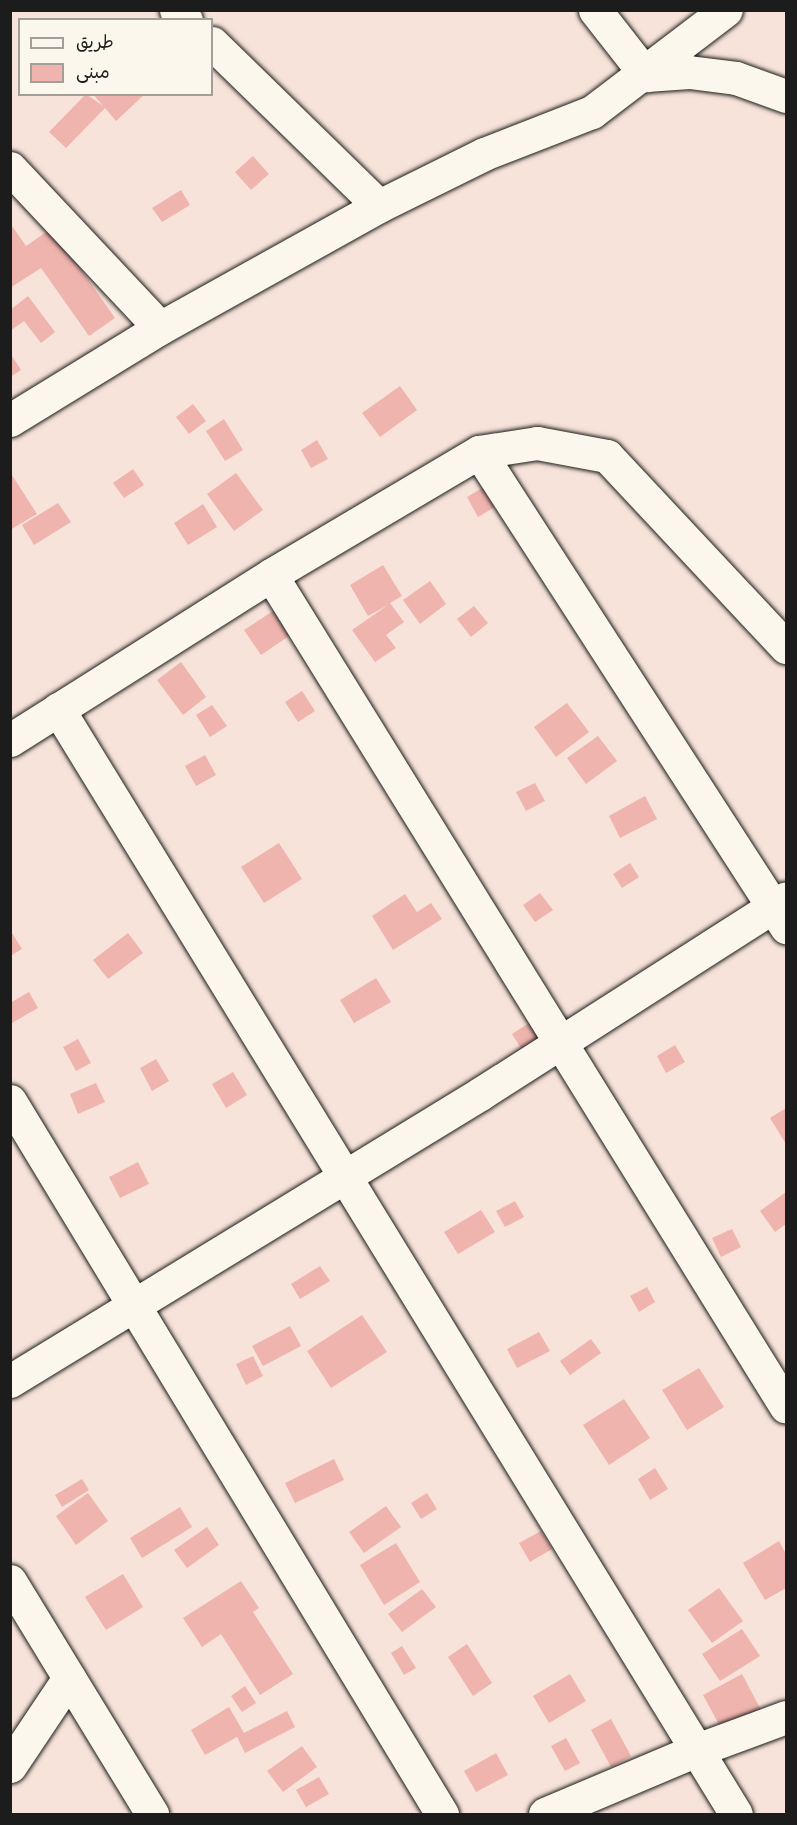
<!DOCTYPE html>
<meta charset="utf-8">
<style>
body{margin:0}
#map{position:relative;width:797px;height:1825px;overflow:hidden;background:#f7e3d9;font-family:"Patrick Hand","Playpen Sans Arabic",sans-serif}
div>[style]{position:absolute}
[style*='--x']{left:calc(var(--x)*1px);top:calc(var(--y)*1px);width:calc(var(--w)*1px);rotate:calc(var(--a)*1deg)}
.building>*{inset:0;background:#efb4ae}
.roads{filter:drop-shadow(0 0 2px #1c1c1c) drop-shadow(0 0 2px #1c1c1c)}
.minor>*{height:33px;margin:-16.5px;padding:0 16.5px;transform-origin:16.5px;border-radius:16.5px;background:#fbf7ec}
span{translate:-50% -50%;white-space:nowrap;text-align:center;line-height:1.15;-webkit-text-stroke:4.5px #fbf7ec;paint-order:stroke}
.frame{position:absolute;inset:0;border:12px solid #1c1c1c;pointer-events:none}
.legend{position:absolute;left:18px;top:18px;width:195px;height:78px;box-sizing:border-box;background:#fbf7ec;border:2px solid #a29f99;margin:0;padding:8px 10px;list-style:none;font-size:18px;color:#1c1c1c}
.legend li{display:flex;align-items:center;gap:12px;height:30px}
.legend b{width:30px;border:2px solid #a29f99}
</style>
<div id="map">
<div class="building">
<i style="clip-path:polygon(86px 94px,103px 106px,93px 94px,145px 94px,116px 121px,105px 108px,66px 148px,49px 132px)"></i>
<i style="clip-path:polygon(253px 156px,269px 174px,251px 190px,235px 172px)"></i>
<i style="clip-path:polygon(181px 190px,190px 205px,162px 222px,152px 208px)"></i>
<i style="clip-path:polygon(12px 226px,26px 246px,52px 228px,115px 318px,89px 336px,41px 268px,10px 288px)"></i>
<i style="clip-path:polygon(28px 296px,55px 332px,41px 343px,24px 321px,10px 331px,10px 310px)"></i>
<i style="clip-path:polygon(10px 353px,21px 370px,10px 377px)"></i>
<i style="clip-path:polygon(400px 386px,417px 410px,380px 437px,362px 413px)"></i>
<i style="clip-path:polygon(193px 404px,206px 421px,189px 434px,176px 417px)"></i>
<i style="clip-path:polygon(224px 419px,243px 450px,225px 461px,206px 431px)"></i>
<i style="clip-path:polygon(317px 440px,328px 459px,311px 468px,301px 450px)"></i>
<i style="clip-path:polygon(133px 469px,144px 485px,124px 498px,113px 483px)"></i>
<i style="clip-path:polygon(10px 472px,37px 514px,10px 530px)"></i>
<i style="clip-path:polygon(236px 473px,263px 510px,234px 531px,207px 494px)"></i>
<i style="clip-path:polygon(489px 484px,500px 504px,478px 517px,467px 497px)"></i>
<i style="clip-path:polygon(58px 503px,71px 522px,34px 545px,22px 525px)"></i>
<i style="clip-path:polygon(203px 504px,217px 527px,188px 545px,174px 523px)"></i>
<i style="clip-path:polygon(383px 565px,402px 596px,390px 603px,404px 622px,386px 635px,396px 648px,375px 662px,352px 630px,388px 605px,368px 616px,350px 585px)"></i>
<i style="clip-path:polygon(430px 581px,446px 604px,420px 624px,403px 600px)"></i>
<i style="clip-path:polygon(474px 606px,488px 623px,471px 637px,457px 619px)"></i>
<i style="clip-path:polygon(276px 609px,292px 634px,261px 655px,244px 630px)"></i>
<i style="clip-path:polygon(181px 662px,206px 697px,183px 715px,157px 680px)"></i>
<i style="clip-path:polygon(302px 691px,315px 711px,298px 722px,285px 702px)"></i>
<i style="clip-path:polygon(567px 703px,589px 732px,556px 757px,534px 727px)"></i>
<i style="clip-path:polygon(212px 705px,227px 726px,210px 737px,196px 715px)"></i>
<i style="clip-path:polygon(598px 736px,617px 761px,586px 784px,567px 758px)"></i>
<i style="clip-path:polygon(205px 755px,216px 775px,196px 786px,185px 766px)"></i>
<i style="clip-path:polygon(535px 783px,545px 801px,526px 811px,516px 792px)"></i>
<i style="clip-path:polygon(645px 796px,657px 819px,620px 838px,609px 816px)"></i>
<i style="clip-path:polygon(279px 843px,302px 879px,264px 903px,241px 867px)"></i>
<i style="clip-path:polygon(630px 863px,639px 877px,622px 888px,613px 874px)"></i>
<i style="clip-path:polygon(540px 893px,553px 910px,535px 922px,523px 905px)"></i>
<i style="clip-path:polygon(405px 894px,417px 912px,431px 903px,442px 919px,393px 950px,372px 916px)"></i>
<i style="clip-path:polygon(10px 930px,22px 949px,10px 956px)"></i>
<i style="clip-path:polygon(128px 933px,143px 953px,108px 979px,93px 960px)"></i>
<i style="clip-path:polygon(376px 978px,391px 1002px,354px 1023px,340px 1000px)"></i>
<i style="clip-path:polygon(29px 992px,38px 1008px,10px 1024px,10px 1003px)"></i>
<i style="clip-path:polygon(529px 1023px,541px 1042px,524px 1053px,512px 1034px)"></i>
<i style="clip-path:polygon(78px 1039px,91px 1063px,76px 1071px,63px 1047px)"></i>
<i style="clip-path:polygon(675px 1045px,685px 1062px,666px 1073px,657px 1056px)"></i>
<i style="clip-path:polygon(156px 1059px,169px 1081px,152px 1091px,140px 1068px)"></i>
<i style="clip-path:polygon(233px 1072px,247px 1095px,226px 1108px,212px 1084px)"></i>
<i style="clip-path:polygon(96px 1083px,105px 1102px,78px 1114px,70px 1094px)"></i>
<i style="clip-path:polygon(786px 1108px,786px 1144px,770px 1118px)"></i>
<i style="clip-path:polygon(138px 1162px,149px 1184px,120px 1198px,109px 1177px)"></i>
<i style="clip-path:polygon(786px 1192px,786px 1224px,775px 1232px,760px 1211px)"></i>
<i style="clip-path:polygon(515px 1201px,524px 1217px,505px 1227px,496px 1211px)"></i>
<i style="clip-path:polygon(481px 1210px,495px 1232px,458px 1254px,444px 1232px)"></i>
<i style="clip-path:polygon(732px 1229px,741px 1247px,721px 1257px,712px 1238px)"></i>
<i style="clip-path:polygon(320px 1266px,330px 1281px,300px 1299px,291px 1284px)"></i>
<i style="clip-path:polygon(647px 1287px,655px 1302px,639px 1312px,630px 1296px)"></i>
<i style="clip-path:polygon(362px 1315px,387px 1352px,331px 1388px,307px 1351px)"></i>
<i style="clip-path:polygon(290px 1326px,301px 1346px,263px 1366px,252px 1346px)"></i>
<i style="clip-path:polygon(539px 1332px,550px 1351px,517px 1368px,507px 1349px)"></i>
<i style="clip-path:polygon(591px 1339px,601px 1353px,570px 1375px,560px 1361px)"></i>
<i style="clip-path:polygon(253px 1356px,263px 1376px,246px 1385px,236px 1364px)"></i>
<i style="clip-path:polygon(699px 1368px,724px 1407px,687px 1430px,662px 1390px)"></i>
<i style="clip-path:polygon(624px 1399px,650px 1438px,609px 1465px,583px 1425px)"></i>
<i style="clip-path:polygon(334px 1459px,344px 1480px,295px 1503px,285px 1483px)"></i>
<i style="clip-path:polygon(655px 1468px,668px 1489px,650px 1500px,638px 1479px)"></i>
<i style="clip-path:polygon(82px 1479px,89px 1490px,62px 1507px,55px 1495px)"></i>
<i style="clip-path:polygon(88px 1493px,108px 1521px,76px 1545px,56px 1516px)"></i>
<i style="clip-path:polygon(427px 1493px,437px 1509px,421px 1519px,411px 1503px)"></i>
<i style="clip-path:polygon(386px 1506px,401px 1527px,364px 1553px,349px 1532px)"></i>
<i style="clip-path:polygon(180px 1507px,192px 1527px,142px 1558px,130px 1538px)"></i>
<i style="clip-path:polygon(207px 1527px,219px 1545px,187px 1568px,174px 1550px)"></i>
<i style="clip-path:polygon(541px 1531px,552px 1549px,530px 1562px,519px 1543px)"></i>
<i style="clip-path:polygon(779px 1541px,786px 1554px,786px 1588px,765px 1600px,743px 1563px)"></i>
<i style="clip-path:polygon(396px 1543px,420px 1582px,384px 1605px,360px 1565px)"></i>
<i style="clip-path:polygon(123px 1574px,143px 1607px,106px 1630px,85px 1597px)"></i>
<i style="clip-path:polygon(241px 1581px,259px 1608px,253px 1612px,293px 1674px,260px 1695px,221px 1634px,202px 1647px,183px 1618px)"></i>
<i style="clip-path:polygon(719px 1588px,743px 1621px,712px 1643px,688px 1610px)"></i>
<i style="clip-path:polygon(422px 1589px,436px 1607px,402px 1632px,388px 1614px)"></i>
<i style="clip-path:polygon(742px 1629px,760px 1656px,720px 1681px,702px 1654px)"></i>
<i style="clip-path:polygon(467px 1644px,492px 1683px,473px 1696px,448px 1657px)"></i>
<i style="clip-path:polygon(402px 1646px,416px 1668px,404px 1675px,391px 1653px)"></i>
<i style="clip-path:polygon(570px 1674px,586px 1701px,549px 1723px,533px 1696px)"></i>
<i style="clip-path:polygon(742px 1674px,762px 1712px,723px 1732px,703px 1695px)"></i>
<i style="clip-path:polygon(245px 1686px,256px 1703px,242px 1712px,231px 1696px)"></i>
<i style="clip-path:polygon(229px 1707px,244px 1733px,287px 1711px,295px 1727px,245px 1753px,237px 1737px,205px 1755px,191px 1730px)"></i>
<i style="clip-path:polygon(611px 1719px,631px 1756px,611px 1767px,591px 1730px)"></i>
<i style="clip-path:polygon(566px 1738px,580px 1763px,565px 1771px,551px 1746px)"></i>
<i style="clip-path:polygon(302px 1746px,317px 1767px,283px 1792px,267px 1771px)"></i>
<i style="clip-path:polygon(496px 1753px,508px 1775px,476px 1792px,464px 1771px)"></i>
<i style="clip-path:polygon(319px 1777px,329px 1794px,306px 1807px,296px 1790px)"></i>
</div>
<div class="roads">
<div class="minor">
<i style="--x:176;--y:10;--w:14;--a:45"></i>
<i style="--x:595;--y:10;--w:83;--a:51.9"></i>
<i style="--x:646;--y:75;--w:43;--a:-4"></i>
<i style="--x:689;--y:72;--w:47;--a:7.3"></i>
<i style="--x:736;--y:78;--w:53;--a:19.8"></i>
<i style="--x:212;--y:43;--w:233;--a:44.3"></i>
<i style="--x:10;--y:168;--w:219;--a:46.8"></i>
<i style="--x:10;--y:420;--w:176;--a:-31.5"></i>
<i style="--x:160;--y:328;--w:251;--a:-29.1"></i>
<i style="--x:379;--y:206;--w:117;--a:-26.3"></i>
<i style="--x:484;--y:154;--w:116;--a:-21.3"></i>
<i style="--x:592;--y:112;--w:168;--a:-37.3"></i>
<i style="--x:479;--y:452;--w:566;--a:57.12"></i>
<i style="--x:271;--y:575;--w:978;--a:58.24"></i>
<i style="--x:58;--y:709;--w:1296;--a:58.47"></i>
<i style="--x:10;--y:740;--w:309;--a:-32.3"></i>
<i style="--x:271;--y:575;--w:242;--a:-30.6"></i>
<i style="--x:479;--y:452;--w:59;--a:-8.8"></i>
<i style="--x:537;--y:443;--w:71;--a:10.5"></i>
<i style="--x:607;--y:456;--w:262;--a:46.9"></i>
<i style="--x:10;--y:1101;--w:834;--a:58.79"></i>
<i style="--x:10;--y:1381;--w:551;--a:-31.41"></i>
<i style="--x:480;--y:1094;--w:363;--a:-32.6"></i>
<i style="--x:10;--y:1581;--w:273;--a:58.6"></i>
<i style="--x:10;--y:1766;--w:106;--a:-56.2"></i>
<i style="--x:545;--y:1814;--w:162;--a:-22.9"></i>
<i style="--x:694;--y:1751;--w:98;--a:-20.3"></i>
</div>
</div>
<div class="frame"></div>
<ul class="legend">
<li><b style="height:8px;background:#fbf7ec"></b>طريق</li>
<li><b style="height:16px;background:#efb4ae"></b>مبنى</li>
</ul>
</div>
